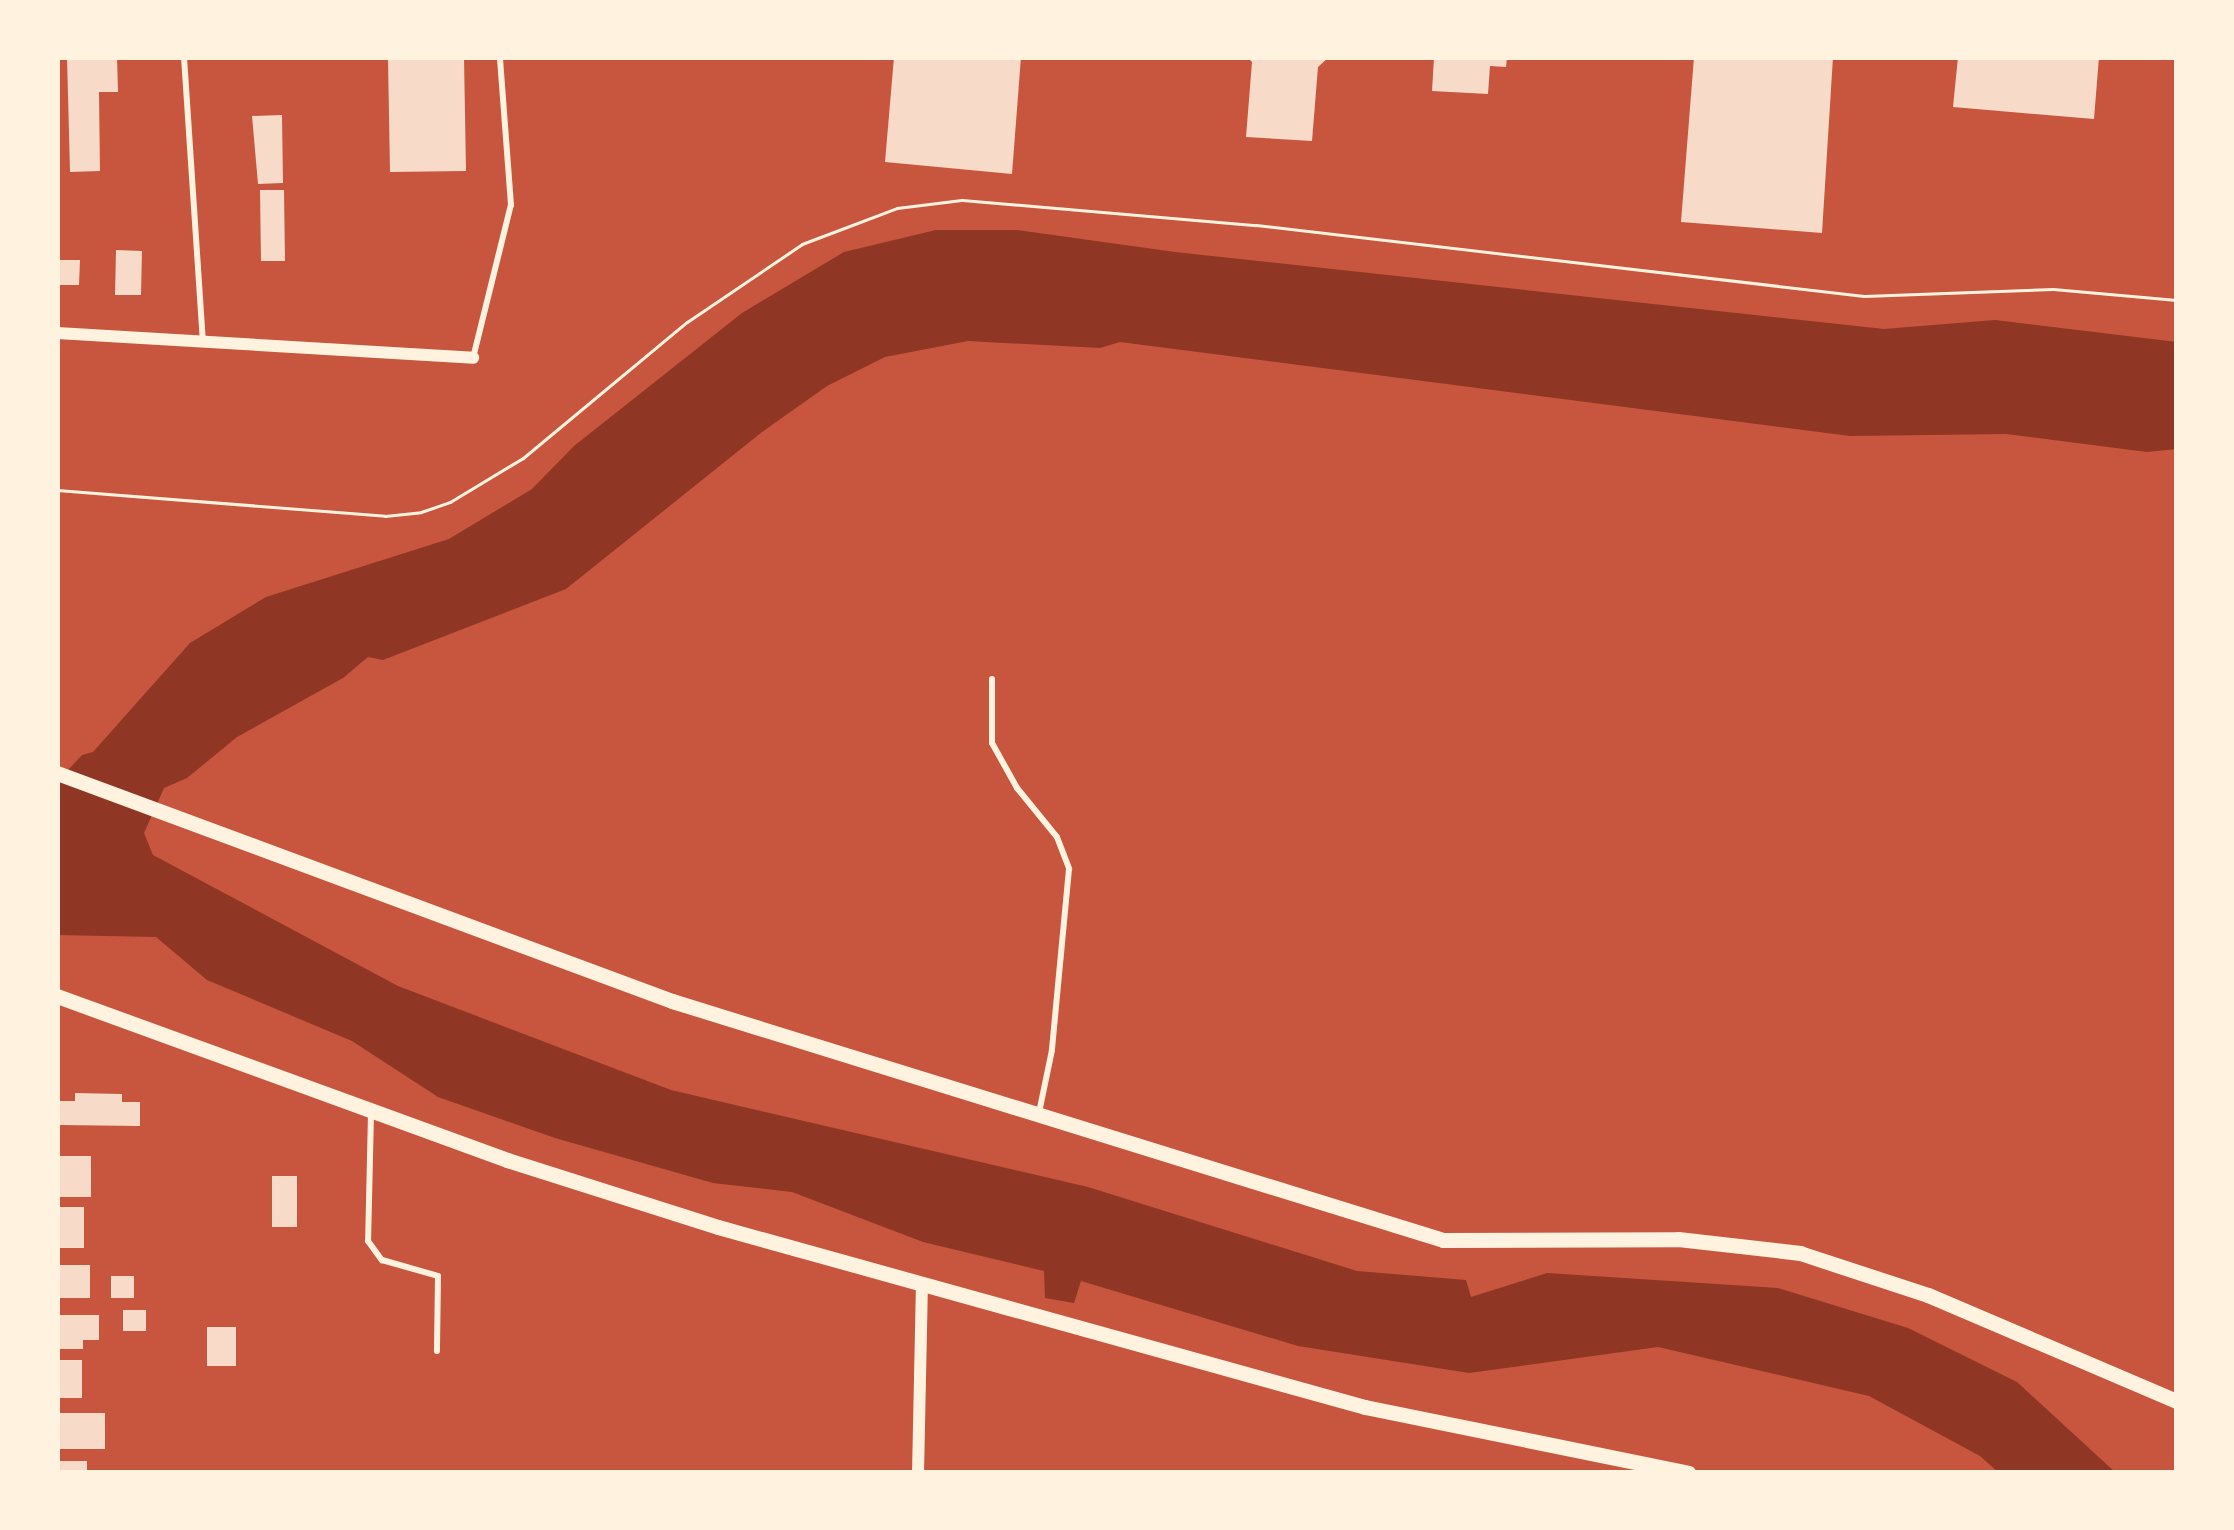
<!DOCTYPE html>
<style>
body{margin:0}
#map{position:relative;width:2234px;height:1530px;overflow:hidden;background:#c8553d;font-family:"Archivo Narrow",sans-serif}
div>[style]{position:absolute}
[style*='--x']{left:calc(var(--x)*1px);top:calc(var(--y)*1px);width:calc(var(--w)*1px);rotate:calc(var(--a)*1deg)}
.water>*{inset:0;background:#8f3625}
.building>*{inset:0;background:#f7dbc8}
.path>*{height:3px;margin:-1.5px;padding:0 1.5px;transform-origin:1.5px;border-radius:1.5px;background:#fff3e0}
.service>*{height:6px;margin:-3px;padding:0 3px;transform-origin:3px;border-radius:3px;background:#fff3e0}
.minor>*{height:12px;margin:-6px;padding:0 6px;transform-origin:6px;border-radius:6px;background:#fff3e0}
.tertiary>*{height:15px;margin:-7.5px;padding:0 7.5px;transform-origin:7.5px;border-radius:7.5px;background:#fff3e0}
span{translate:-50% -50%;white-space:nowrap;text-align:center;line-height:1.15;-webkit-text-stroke:12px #fff3e0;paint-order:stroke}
.frame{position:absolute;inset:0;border:60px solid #fff3e0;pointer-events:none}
</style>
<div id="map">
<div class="water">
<i style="clip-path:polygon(936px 230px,1017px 230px,1175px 252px,1884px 329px,1995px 320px,2177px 342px,2177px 449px,2147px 452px,2006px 434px,1850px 436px,1120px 342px,1100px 348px,968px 341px,885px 357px,827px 386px,762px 432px,566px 589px,383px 660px,368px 657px,343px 678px,237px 737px,187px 778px,164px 788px,144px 833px,153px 855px,398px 986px,671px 1090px,1088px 1187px,1357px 1271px,1466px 1280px,1471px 1297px,1547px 1273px,1778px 1288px,1908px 1328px,2017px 1382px,2116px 1473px,1999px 1473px,1980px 1456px,1869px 1396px,1658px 1347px,1469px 1373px,1298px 1346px,1081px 1281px,1074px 1303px,1045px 1298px,1044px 1271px,923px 1242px,792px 1192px,713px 1183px,555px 1138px,438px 1097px,352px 1041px,207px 980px,156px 937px,57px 935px,57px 782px,82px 755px,93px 752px,190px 643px,266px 597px,449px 539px,532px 489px,574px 446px,742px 313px,844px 252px)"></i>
</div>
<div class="building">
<i style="clip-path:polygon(67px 57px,117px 57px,118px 92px,99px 92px,100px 171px,70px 172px)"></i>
<i style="clip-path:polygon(464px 57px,466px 171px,390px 172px,388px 59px)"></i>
<i style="clip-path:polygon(894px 57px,1021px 57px,1012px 174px,885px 162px)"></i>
<i style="clip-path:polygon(1247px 57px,1329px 57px,1318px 67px,1312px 141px,1246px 137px,1252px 62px)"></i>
<i style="clip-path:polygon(1434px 57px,1507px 57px,1506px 67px,1490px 66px,1488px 94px,1432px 91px)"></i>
<i style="clip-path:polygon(1694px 57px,1833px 57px,1822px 233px,1681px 222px)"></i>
<i style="clip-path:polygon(1958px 57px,2099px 57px,2094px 119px,1953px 107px)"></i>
<i style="clip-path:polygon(282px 115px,283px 183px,258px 184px,252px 116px)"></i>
<i style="clip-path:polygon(260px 190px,284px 190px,285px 261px,261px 261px)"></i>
<i style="clip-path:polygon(116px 250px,142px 251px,141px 295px,115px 295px)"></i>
<i style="clip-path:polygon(57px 260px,80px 260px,79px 285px,57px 285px)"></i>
<i style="clip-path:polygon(75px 1093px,122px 1094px,122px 1102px,140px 1102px,140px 1126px,60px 1125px,60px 1101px,75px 1101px)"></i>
<i style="clip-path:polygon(59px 1156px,91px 1156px,91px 1197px,59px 1197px)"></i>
<i style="clip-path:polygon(272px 1176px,297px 1176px,297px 1227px,272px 1227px)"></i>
<i style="clip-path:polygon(57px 1207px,84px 1207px,84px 1248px,57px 1248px)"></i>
<i style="clip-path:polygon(57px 1265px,90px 1265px,90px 1298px,57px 1298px)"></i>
<i style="clip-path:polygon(111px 1276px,134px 1276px,134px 1298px,111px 1298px)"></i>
<i style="clip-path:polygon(123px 1310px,146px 1310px,146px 1331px,123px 1331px)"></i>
<i style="clip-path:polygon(57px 1315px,99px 1315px,99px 1340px,83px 1340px,83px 1349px,57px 1349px)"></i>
<i style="clip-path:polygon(207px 1327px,236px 1327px,236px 1366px,207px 1366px)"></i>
<i style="clip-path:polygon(57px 1360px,82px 1360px,82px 1398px,57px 1398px)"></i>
<i style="clip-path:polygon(57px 1413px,105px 1413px,105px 1449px,57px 1449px)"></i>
<i style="clip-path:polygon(57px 1461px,87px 1461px,87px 1473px,57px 1473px)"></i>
</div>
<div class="path">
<i style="--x:57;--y:490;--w:329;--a:4.5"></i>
<i style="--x:385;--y:516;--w:36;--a:-6"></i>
<i style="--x:421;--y:512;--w:31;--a:-19"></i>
<i style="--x:450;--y:502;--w:85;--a:-31.1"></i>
<i style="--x:523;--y:458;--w:213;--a:-39.7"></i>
<i style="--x:687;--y:322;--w:139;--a:-34.1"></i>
<i style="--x:802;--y:244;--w:102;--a:-20.8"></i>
<i style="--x:897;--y:208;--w:65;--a:-7"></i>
<i style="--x:962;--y:200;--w:295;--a:4.9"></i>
<i style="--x:1256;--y:225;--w:612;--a:6.66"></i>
<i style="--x:1864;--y:296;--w:189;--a:-2.1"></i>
<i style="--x:2053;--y:289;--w:124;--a:5.1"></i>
</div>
<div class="service">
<i style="--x:184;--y:57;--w:286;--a:86.2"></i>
<i style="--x:473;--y:358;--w:158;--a:-76.1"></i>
<i style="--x:511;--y:205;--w:148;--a:-94.3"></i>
<i style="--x:992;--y:679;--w:64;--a:90"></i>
<i style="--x:992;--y:743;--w:51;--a:60.9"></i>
<i style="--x:1017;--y:788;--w:63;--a:50.8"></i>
<i style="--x:1057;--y:837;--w:34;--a:69"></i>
<i style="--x:1069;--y:869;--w:182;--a:95.4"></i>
<i style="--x:1052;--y:1050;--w:64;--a:101.7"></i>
<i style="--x:371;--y:1113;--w:128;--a:91.3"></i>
<i style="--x:368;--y:1241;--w:24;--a:54"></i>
<i style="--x:382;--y:1260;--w:58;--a:15.9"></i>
<i style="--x:438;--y:1276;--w:75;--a:90.8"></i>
</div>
<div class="minor">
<i style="--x:57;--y:333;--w:417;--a:3.4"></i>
<i style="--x:918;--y:1473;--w:188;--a:-88.8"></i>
</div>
<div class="tertiary">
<i style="--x:57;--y:773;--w:656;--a:20.34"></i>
<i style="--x:672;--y:1001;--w:807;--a:17.22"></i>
<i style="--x:1443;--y:1240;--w:235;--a:-0.2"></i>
<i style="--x:1678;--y:1239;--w:123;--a:6.5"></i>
<i style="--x:1800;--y:1253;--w:135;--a:18.2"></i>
<i style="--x:1928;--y:1295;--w:271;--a:23.1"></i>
<i style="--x:57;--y:996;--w:479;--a:20"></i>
<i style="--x:507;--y:1160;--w:221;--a:17.6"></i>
<i style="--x:718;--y:1227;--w:672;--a:15.55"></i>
<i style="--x:1365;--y:1407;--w:330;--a:11.5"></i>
</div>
<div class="frame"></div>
</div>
